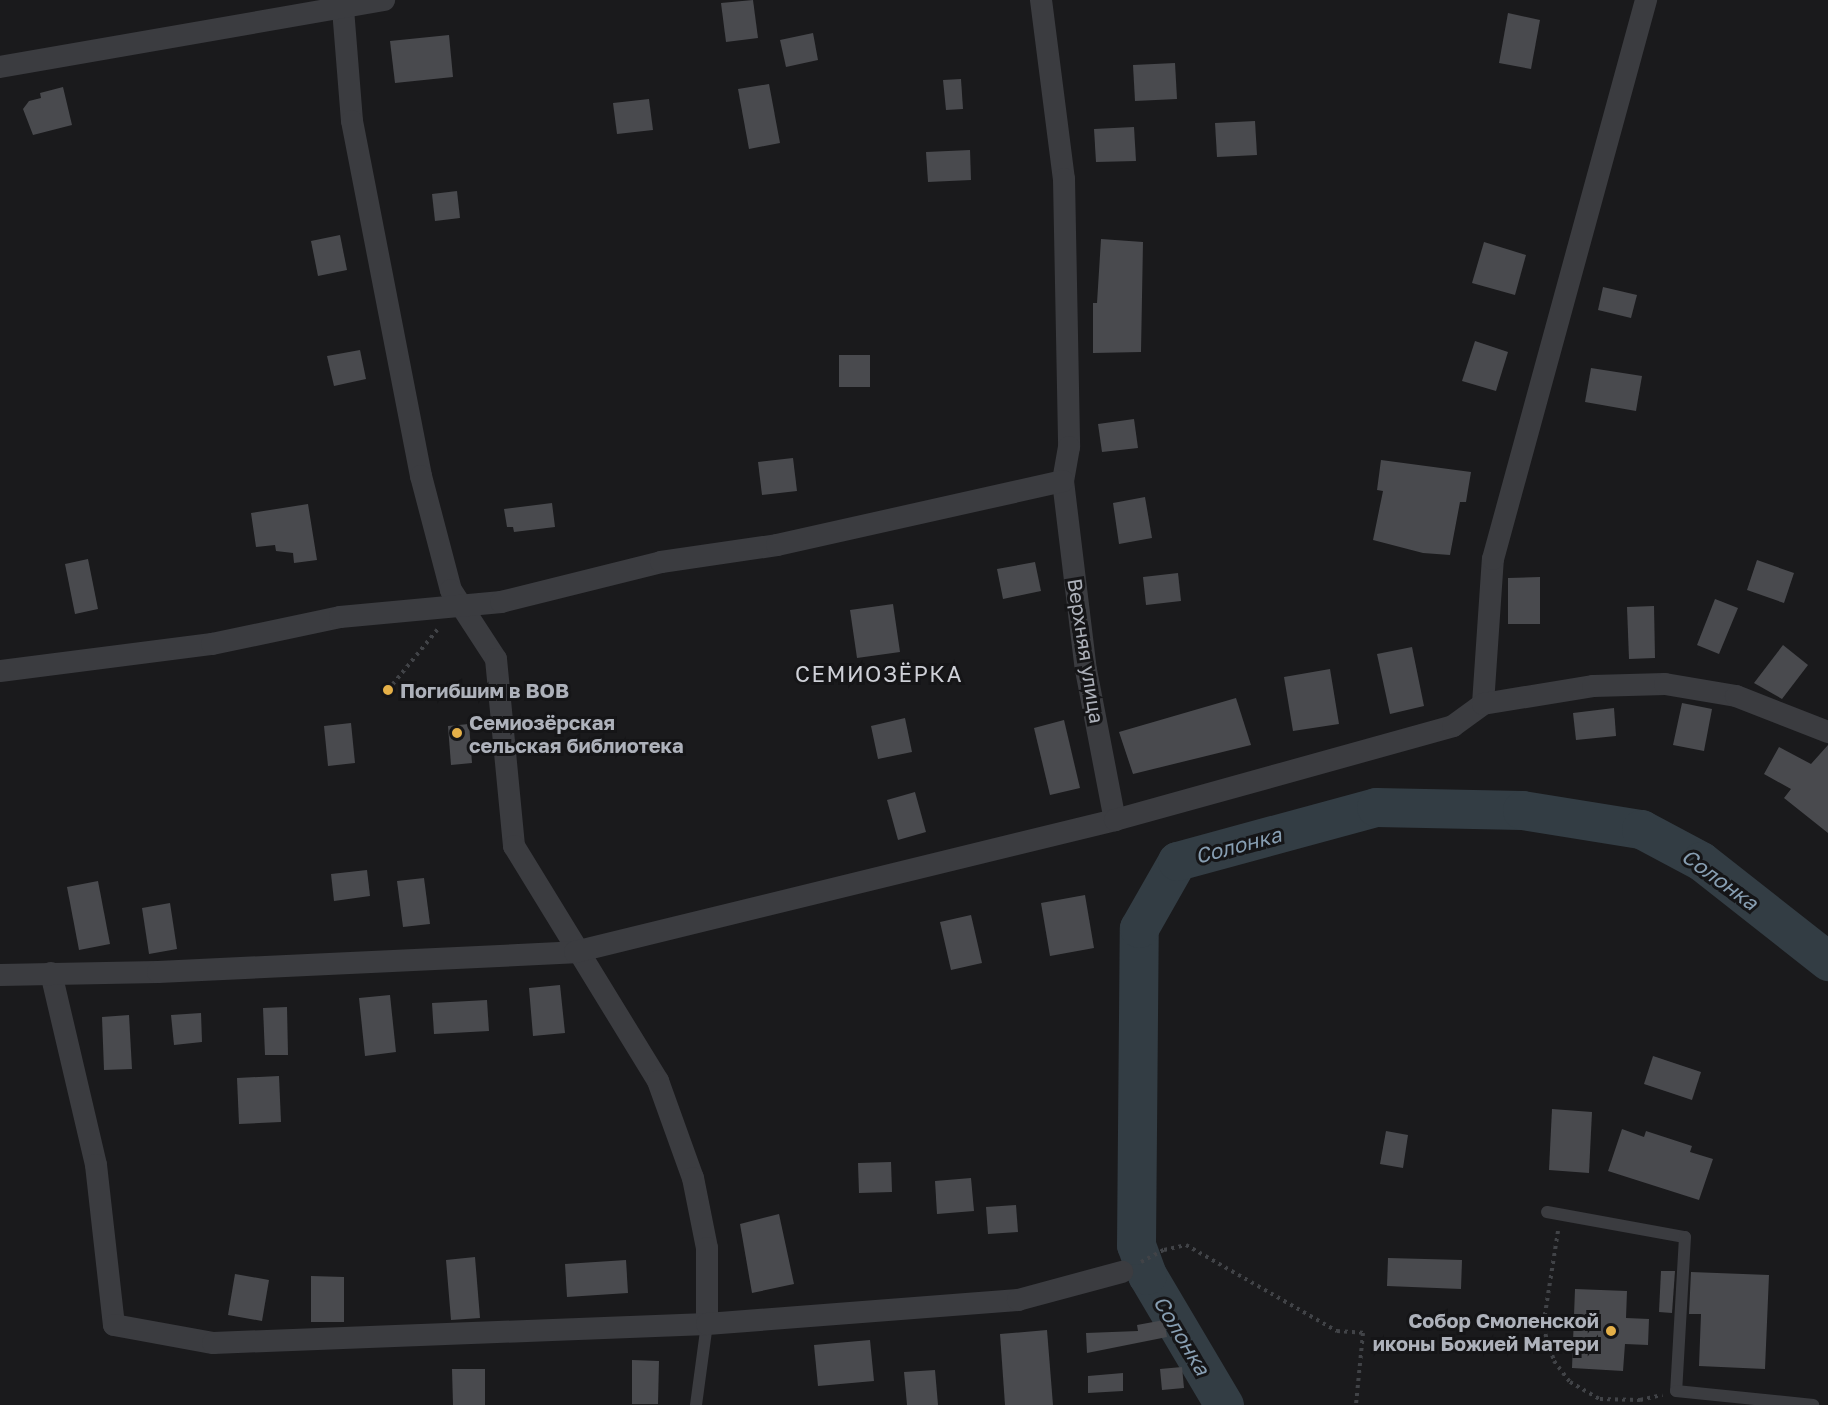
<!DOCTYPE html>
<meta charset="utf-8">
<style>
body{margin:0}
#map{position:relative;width:1828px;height:1405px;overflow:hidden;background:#1a1a1c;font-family:"Golos Text",sans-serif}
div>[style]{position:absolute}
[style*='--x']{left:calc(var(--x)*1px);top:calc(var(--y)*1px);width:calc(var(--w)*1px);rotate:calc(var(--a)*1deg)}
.river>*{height:39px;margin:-19.5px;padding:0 19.5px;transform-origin:19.5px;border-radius:19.5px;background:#333d44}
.building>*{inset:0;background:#494a4e}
.path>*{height:4px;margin-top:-2px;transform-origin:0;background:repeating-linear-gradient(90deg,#414347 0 3px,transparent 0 7.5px)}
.lane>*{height:12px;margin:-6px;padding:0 6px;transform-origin:6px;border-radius:6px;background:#3b3c40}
.street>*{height:22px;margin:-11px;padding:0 11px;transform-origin:11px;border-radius:11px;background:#3b3c40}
.dots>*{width:16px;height:16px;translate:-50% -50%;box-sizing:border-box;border:3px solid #151517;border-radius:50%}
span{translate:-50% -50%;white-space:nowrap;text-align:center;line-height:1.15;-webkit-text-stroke:6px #151517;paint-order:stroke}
.street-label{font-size:20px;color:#adb1ba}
.poi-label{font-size:20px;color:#adb1ba;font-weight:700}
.left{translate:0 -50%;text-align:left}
.right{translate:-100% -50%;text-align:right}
.water-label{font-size:21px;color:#879eb2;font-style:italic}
.quarter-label{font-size:22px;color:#ced0d7;letter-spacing:1.5px}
</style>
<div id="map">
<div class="river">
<i style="--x:1224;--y:1405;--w:151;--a:-120.6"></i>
<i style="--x:1147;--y:1275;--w:32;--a:-110"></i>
<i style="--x:1136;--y:1245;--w:317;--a:-89.5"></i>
<i style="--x:1139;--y:928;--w:77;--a:-60.4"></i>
<i style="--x:1177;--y:861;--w:206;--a:-15.2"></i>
<i style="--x:1376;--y:807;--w:146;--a:1.2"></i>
<i style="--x:1522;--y:810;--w:121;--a:9.1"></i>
<i style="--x:1641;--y:829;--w:68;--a:28.1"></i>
<i style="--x:1701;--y:861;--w:162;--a:38.2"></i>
</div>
<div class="building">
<i style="clip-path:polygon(753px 0,758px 38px,726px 42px,721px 3px)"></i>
<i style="clip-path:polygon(1508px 13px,1540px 20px,1531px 69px,1499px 63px)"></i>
<i style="clip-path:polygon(813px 33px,818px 60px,786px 67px,780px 40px)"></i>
<i style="clip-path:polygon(449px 35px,453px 77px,395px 83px,390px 41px)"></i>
<i style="clip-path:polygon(1175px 63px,1177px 99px,1135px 101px,1133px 65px)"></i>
<i style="clip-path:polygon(961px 79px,963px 109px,946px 110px,943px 80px)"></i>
<i style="clip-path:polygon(769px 84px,780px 143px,749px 149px,738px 89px)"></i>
<i style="clip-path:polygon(63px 87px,72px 125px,33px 135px,23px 109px,29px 101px,41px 98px,40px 93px)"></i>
<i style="clip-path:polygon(649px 99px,653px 130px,617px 134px,613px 103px)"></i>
<i style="clip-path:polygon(1255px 121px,1257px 155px,1217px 157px,1215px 123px)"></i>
<i style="clip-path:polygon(1134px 127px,1136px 161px,1096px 162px,1094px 129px)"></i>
<i style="clip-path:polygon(970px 150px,971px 180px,928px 182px,926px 152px)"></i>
<i style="clip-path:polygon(457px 191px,460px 218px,435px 221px,432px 194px)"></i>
<i style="clip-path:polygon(340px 235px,347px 270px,318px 276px,311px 241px)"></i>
<i style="clip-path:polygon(1101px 239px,1143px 242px,1141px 352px,1093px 353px,1093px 303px,1097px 303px)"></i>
<i style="clip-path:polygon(1484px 242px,1526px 255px,1515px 295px,1472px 283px)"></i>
<i style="clip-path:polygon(1603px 287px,1637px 295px,1631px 318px,1598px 310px)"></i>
<i style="clip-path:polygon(1475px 341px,1508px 352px,1496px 391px,1462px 381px)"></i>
<i style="clip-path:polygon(360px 350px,366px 379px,334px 386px,327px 356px)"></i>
<i style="clip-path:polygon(839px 355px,870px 355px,870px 387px,839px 387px)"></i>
<i style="clip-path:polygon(1591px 368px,1642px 376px,1636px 411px,1585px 402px)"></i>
<i style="clip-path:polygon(1134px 419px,1138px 448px,1102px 452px,1098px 424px)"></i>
<i style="clip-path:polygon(793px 458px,797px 491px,762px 495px,758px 462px)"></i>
<i style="clip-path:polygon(1381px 460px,1471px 472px,1466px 502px,1460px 502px,1450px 555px,1423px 553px,1373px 540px,1383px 491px,1377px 490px)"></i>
<i style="clip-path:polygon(1145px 497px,1152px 538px,1119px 544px,1113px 503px)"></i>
<i style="clip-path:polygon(552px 503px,555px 527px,514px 532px,513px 527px,507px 527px,504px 509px)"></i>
<i style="clip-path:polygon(308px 504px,317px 560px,294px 563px,293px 553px,276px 551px,275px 545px,256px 547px,251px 513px)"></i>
<i style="clip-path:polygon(88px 559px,98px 609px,75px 614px,65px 564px)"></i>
<i style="clip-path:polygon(1757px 560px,1794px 573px,1784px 603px,1747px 590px)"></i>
<i style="clip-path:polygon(1035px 562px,1041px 591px,1003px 599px,997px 569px)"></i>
<i style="clip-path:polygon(1178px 573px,1181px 601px,1146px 605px,1143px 577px)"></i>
<i style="clip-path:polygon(1540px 577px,1540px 624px,1508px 624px,1508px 578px)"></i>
<i style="clip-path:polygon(1715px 599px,1738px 608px,1719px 654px,1697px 645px)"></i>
<i style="clip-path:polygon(893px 604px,900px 652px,857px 658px,850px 610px)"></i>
<i style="clip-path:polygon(1654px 606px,1655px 658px,1629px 659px,1627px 607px)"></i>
<i style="clip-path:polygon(1783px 645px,1808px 665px,1782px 699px,1754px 683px)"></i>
<i style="clip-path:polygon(1412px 647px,1424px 706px,1390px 714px,1377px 654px)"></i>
<i style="clip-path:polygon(1330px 669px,1339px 724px,1293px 731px,1284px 677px)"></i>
<i style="clip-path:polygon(1236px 698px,1251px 745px,1133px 774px,1119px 732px)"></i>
<i style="clip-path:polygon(1682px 703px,1712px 709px,1704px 751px,1673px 745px)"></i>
<i style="clip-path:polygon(1614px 708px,1616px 736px,1576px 740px,1573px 713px)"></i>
<i style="clip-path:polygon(905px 718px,912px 752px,878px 759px,871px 726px)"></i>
<i style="clip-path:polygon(1064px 720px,1080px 788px,1050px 795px,1034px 728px)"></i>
<i style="clip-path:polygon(351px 723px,355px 763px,328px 766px,324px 726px)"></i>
<i style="clip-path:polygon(469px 724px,472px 763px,451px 765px,448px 726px)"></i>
<i style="clip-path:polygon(1828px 745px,1828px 833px,1784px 798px,1791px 789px,1764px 774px,1779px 747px,1811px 764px)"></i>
<i style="clip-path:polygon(915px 792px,926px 832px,898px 840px,887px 800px)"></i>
<i style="clip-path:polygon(367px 870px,370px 896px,334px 901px,331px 874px)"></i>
<i style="clip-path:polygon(424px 878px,430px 924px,403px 927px,397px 881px)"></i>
<i style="clip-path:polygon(98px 881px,110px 944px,79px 950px,67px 887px)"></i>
<i style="clip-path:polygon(1085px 895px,1094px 948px,1050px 956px,1041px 903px)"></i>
<i style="clip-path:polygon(170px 903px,177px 949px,149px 954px,142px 908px)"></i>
<i style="clip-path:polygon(971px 915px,982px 963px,951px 970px,940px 922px)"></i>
<i style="clip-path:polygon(560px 985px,565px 1033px,533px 1036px,529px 988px)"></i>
<i style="clip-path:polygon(390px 995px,396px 1052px,365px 1056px,359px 998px)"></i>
<i style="clip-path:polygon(487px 1000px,489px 1031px,434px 1034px,432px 1003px)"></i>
<i style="clip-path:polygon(287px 1007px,288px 1055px,265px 1055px,263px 1008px)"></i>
<i style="clip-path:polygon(201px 1013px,202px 1042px,174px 1045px,171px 1015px)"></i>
<i style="clip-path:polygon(129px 1015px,132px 1069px,104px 1070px,102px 1017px)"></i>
<i style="clip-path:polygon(1653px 1056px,1701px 1072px,1692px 1100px,1644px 1084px)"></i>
<i style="clip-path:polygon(279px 1076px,281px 1122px,239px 1124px,237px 1078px)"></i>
<i style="clip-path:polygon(1552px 1109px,1592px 1112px,1589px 1173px,1549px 1170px)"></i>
<i style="clip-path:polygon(1622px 1129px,1644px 1137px,1646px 1131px,1692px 1146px,1690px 1152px,1713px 1159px,1699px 1200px,1608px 1171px)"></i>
<i style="clip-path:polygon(1386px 1131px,1408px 1135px,1403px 1168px,1380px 1164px)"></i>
<i style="clip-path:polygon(891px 1162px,892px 1192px,859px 1193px,858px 1163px)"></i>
<i style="clip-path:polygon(971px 1178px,974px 1211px,937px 1214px,935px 1181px)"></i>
<i style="clip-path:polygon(1016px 1205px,1018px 1232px,988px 1234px,986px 1207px)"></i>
<i style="clip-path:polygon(779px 1214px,794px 1284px,752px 1293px,740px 1224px)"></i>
<i style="clip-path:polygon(475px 1257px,480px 1318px,451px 1320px,446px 1260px)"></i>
<i style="clip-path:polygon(1388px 1258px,1462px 1260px,1461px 1289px,1387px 1286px)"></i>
<i style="clip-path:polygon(626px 1260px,628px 1293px,567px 1297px,565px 1264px)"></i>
<i style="clip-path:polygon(1661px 1271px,1675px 1271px,1672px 1313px,1659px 1312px)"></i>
<i style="clip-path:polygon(1691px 1272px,1769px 1275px,1765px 1369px,1699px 1366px,1701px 1314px,1689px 1314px)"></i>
<i style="clip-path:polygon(235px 1274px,269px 1280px,262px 1321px,228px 1315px)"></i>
<i style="clip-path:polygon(311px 1276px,344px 1277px,344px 1322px,311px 1322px)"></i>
<i style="clip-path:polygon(1575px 1289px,1627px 1291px,1626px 1318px,1649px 1319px,1648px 1345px,1625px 1344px,1623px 1371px,1572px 1368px)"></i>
<i style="clip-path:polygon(1164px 1320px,1167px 1337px,1087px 1353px,1086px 1333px,1138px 1331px,1137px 1325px)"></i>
<i style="clip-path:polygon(1047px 1330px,1053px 1405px,1005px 1405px,1000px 1334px)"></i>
<i style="clip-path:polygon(870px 1340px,874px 1381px,818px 1386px,814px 1345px)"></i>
<i style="clip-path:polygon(632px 1360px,659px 1361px,658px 1404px,632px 1404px)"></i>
<i style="clip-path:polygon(1182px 1367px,1184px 1388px,1162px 1390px,1160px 1369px)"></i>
<i style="clip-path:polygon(452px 1369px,485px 1369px,485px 1405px,453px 1405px)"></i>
<i style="clip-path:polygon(935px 1370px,938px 1405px,907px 1405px,904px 1372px)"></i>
<i style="clip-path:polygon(1123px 1373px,1123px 1391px,1088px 1393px,1088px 1376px)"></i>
</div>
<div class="path">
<i style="--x:388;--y:690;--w:79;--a:-50.7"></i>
<i style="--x:1558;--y:1231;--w:97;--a:98.9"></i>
<i style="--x:1543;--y:1327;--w:36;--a:72"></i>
<i style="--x:1554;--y:1361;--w:26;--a:53"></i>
<i style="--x:1570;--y:1382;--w:34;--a:30"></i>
<i style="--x:1600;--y:1399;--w:40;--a:1.4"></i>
<i style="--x:1640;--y:1400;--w:23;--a:-13"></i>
<i style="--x:1141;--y:1262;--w:26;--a:-28"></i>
<i style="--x:1164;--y:1250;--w:23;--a:-13"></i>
<i style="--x:1186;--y:1245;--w:174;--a:29.7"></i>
<i style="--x:1337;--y:1331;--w:26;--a:4"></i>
<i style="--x:1363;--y:1333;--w:72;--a:95.6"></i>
</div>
<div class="lane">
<i style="--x:1547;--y:1212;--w:140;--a:10.3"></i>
<i style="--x:1685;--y:1237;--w:154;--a:93.3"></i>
<i style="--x:1676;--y:1391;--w:138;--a:5.8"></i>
<i style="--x:696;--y:1405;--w:82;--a:-82.3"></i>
</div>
<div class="street">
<i style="--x:1041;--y:0;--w:180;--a:82.7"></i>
<i style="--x:1064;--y:179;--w:268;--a:88.9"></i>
<i style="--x:1069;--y:447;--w:35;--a:100"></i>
<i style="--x:1063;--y:481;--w:190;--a:83.1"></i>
<i style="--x:1086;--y:670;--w:153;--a:79.1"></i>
<i style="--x:343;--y:9;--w:112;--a:85.4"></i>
<i style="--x:352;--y:121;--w:362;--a:79"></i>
<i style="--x:421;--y:476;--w:118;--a:75.3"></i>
<i style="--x:451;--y:590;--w:82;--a:56.9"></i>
<i style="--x:496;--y:659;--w:188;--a:84.5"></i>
<i style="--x:514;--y:846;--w:276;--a:58.5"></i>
<i style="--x:658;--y:1081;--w:103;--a:70.2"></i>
<i style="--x:693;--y:1178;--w:71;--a:78.7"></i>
<i style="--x:707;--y:1248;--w:76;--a:90"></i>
<i style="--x:0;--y:67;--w:390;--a:-9.9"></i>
<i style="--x:0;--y:671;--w:214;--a:-7.3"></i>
<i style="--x:212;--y:644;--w:131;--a:-11.9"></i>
<i style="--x:340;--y:617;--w:162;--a:-5.3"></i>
<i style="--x:501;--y:602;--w:165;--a:-14"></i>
<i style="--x:661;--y:562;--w:117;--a:-8.3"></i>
<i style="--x:777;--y:545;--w:293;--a:-12.6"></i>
<i style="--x:1483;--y:704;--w:145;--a:-86.1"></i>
<i style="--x:1493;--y:559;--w:580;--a:-74.69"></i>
<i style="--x:51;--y:973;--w:197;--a:76.8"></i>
<i style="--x:96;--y:1165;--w:161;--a:83.6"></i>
<i style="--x:114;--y:1325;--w:101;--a:10.3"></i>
<i style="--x:213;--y:1343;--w:494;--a:-2.2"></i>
<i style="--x:707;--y:1324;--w:312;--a:-4.4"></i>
<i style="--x:1018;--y:1300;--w:108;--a:-15.1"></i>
<i style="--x:0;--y:975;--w:158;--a:-1.1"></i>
<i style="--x:158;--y:972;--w:417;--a:-2.7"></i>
<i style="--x:575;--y:952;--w:556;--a:-13.74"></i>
<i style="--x:1115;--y:820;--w:351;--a:-15.5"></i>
<i style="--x:1453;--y:726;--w:37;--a:-36"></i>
<i style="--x:1483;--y:704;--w:111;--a:-9.3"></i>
<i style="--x:1593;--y:686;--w:72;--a:-1.6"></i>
<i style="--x:1665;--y:684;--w:72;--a:9.6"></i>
<i style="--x:1736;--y:696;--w:99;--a:21.4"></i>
</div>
<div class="dots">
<i style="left:388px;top:690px;background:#e5b048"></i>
<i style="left:457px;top:733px;background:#e5b048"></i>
<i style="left:1611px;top:1331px;background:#e5b048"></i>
</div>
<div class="street-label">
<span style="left:1086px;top:651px;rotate:81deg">Верхняя улица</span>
</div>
<div class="poi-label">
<span class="left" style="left:400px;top:690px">Погибшим в ВОВ</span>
<span class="left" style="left:469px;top:734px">Семиозёрская<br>сельская библиотека</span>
<span class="right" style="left:1599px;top:1332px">Собор Смоленской<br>иконы Божией Матери</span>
</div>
<div class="water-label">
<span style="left:1238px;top:845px;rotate:-15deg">Солонка</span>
<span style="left:1720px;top:879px;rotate:36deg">Солонка</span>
<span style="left:1182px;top:1335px;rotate:59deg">Солонка</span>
</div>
<div class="quarter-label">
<span style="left:879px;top:674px">СЕМИОЗЁРКА</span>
</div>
</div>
